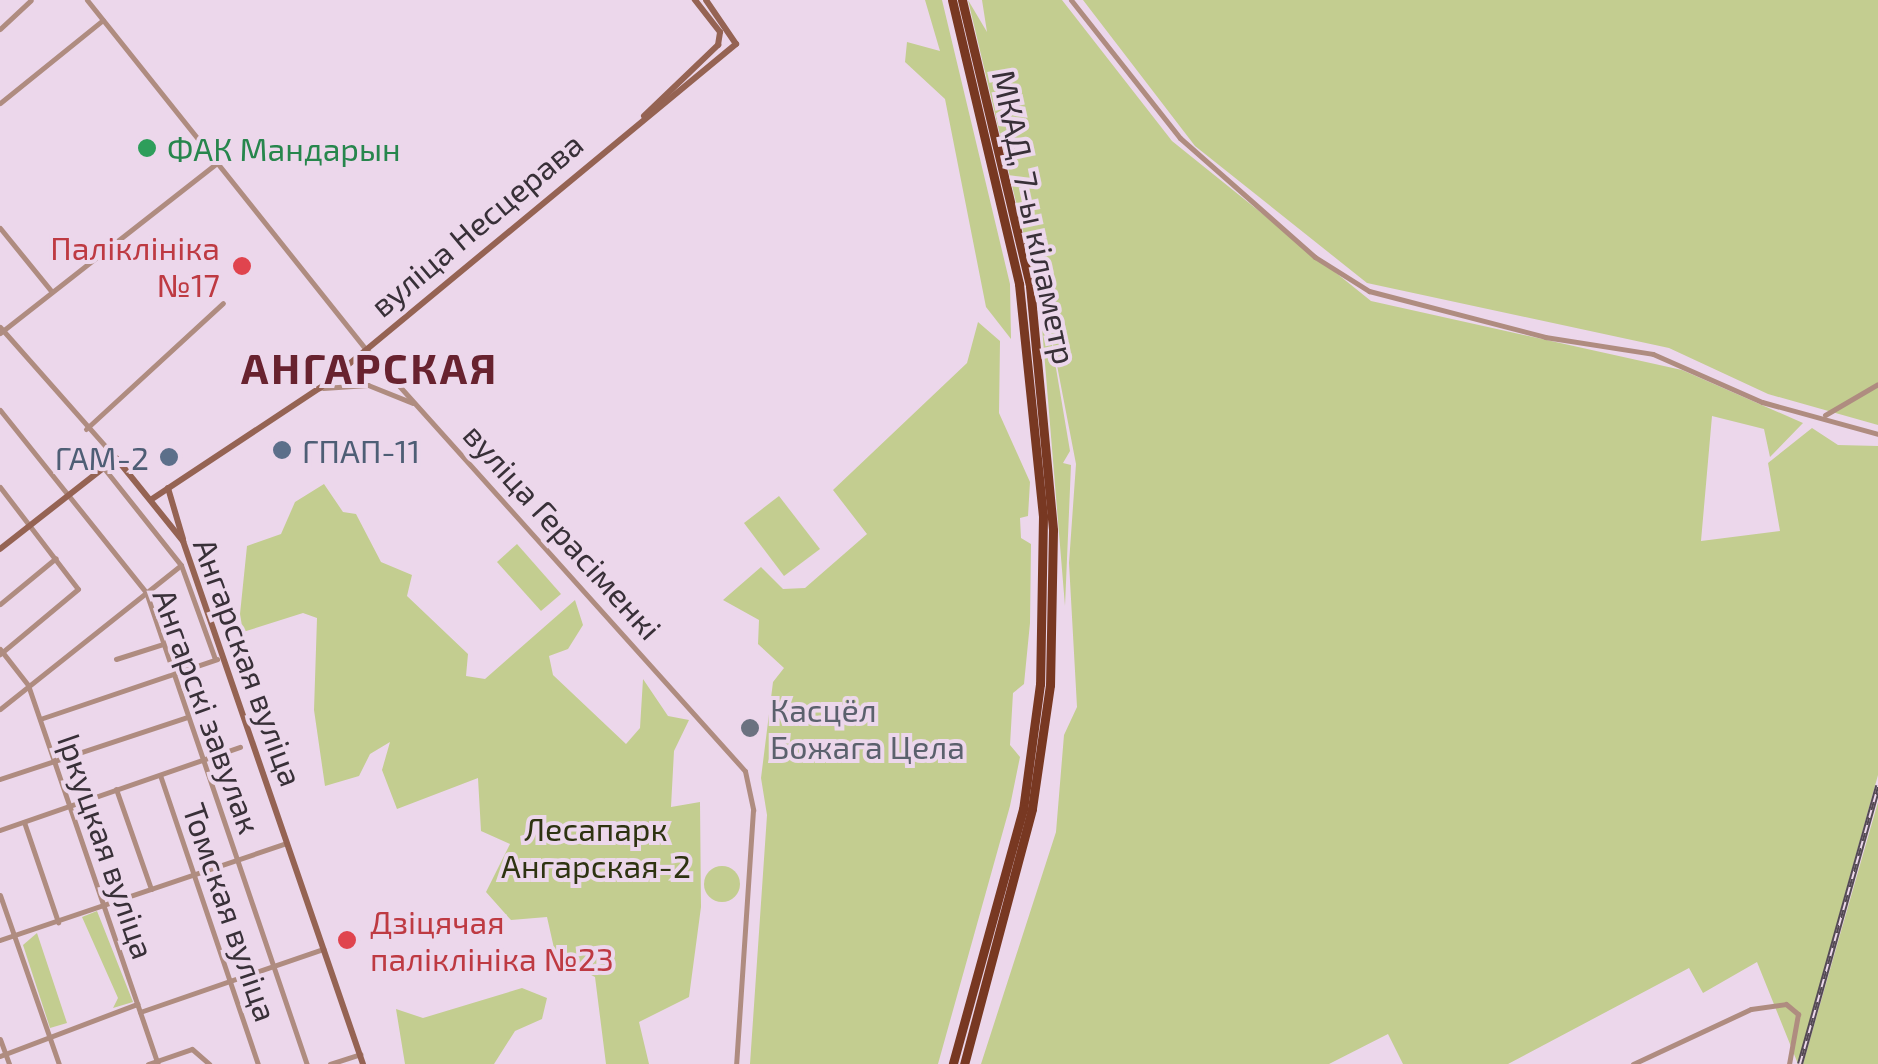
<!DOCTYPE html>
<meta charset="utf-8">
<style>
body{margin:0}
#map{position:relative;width:1878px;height:1064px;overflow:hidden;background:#ecd7eb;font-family:"Exo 2",sans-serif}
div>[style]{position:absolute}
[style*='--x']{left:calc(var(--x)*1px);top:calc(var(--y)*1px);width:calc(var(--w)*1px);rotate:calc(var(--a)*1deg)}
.green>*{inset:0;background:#c3cd90}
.round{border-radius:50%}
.minor>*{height:5px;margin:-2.5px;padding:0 2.5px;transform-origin:2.5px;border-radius:2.5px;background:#af8c80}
.tertiary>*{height:5px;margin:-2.5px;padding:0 2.5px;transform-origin:2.5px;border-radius:2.5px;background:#af8c80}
.secondary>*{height:6px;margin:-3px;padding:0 3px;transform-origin:3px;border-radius:3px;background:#956353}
.trunk>*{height:9px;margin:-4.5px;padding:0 4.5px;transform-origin:4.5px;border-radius:4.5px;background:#783822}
.rail>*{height:6px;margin-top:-3px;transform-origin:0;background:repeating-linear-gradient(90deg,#ecd7eb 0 8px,#544a54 0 16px);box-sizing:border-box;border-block:2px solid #544a54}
.dots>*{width:28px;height:28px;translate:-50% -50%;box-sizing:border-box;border:5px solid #ecd7eb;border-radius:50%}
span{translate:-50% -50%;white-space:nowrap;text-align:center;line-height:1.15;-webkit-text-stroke:8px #ecd7eb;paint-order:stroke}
.leisure-label{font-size:32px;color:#27864d}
.left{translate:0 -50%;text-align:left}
.street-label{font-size:32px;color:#383038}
.health-label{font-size:32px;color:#be3a42}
.right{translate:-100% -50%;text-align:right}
.service-label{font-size:32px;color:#4e5e75}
.worship-label{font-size:32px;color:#5b616d}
.park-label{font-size:32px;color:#2e3311}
.district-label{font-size:42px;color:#68222f;font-weight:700;letter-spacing:2.5px}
</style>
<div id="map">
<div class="green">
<i style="clip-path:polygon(925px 0,942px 0,1010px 284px,1011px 339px,986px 307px,945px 99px,905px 62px,907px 42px,940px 51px)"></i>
<i style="clip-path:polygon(968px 0,987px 32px,982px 0,1062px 0,1172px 141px,1371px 301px,1682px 370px,1803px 423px,1770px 457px,1764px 429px,1712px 416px,1701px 541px,1780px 531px,1768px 463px,1812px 428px,1838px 445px,1878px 446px,1878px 775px,1798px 1064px,1757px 962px,1703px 993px,1689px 968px,1508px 1064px,1403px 1064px,1388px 1034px,1329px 1064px,981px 1064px,1056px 832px,1064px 735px,1077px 707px,1069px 563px,1076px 464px,1045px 303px,1070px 451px,1063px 463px,1071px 465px,1065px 606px,1040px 303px)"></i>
<i style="clip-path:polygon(1083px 0,1878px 0,1878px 425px,1768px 394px,1669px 348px,1367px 283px,1195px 146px)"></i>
<i style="clip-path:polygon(978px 322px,1000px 341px,999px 413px,1030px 482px,1028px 516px,1020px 518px,1021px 538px,1031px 544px,1030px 623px,1024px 684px,1013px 693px,1010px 745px,1020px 757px,1010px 806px,938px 1064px,750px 1064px,767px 815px,761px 778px,773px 682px,784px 668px,758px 644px,759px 620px,723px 600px,761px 567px,783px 589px,805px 588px,867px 534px,833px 490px,967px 363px)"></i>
<i style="clip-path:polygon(324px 484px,343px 512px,356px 514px,381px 562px,412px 575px,407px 596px,468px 654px,466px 676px,485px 679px,575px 600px,583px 625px,568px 649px,549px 656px,553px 675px,626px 744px,640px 728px,643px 679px,668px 716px,689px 720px,674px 751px,671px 807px,700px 802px,701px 907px,689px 997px,639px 1022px,649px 1064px,606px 1064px,595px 977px,556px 957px,547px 917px,511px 920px,486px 892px,510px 844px,481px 831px,478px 778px,397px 809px,382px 770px,390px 742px,370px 754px,359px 776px,325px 786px,314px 710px,317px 618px,303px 613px,243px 632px,240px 614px,247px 546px,281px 534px,295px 502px)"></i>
<i style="clip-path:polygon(779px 496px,820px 549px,784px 576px,744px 523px)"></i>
<i style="clip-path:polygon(517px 544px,561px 594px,541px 611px,497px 562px)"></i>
<i style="clip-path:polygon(1878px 802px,1878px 1064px,1803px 1064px)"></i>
<i class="round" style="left:704px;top:866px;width:36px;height:36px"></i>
<i style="clip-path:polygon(97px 911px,133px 1002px,113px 1008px,118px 998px,82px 917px)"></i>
<i style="clip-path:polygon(37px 933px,67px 1023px,50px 1028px,23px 945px)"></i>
<i style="clip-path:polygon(522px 988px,547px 998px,542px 1019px,515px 1031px,494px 1064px,405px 1064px,396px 1009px,423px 1018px)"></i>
</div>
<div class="minor">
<i style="--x:1071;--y:0;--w:176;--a:51.7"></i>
<i style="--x:1180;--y:138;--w:180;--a:41.4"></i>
<i style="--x:1315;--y:257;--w:64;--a:32.2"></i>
<i style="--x:1369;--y:291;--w:182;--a:14.6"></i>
<i style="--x:1545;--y:337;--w:109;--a:8.9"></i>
<i style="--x:1653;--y:354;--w:119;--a:23.8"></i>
<i style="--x:1762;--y:402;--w:120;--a:15.4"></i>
<i style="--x:0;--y:29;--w:42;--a:-43.1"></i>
<i style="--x:0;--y:228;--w:82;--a:50.9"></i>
<i style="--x:0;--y:333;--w:276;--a:-38.1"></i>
<i style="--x:0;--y:410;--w:233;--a:51.3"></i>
<i style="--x:146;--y:592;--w:499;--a:71.2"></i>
<i style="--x:1825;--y:415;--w:61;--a:-30.3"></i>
<i style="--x:86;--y:429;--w:186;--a:-42.6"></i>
<i style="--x:103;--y:467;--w:125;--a:51.5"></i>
<i style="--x:181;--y:565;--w:100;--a:70.1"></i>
<i style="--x:0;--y:487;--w:128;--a:52.6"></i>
<i style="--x:78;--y:589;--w:102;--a:140.2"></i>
<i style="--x:0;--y:604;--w:72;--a:-39.4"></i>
<i style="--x:116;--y:659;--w:49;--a:-17.7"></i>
<i style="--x:0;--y:709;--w:231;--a:-38.5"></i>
<i style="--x:40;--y:719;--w:187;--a:-18.7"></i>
<i style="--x:160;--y:775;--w:305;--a:71.3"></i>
<i style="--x:0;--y:779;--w:197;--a:-18.3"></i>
<i style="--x:116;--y:789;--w:106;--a:70.7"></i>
<i style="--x:24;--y:822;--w:106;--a:71.2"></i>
<i style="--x:0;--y:830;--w:254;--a:-19.1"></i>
<i style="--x:0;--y:895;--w:179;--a:70.8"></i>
<i style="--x:0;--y:940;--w:302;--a:-18.7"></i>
<i style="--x:140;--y:1012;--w:194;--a:-19"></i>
<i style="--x:0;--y:1039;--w:27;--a:70"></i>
<i style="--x:0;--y:1056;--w:147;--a:-20.8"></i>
<i style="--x:148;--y:1064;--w:46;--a:-18.8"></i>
<i style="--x:192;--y:1049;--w:23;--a:41"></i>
<i style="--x:330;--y:1064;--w:32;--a:-18"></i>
<i style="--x:1633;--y:1064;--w:130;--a:-25"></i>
<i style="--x:1751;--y:1009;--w:35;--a:-8"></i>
<i style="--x:1786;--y:1004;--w:16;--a:40"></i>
<i style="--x:1798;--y:1014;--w:51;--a:100.2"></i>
</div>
<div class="tertiary">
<i style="--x:87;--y:0;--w:447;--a:51.4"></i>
<i style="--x:366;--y:349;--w:567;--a:48.07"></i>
<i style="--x:745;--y:771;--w:40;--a:78"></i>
<i style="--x:753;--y:810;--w:255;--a:93.8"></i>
<i style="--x:0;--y:103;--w:132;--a:-38.9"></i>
<i style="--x:0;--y:327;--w:175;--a:48.5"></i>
<i style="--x:323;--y:388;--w:45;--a:-3.8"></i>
<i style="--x:368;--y:385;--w:48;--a:21.8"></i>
<i style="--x:0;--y:649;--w:46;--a:52.1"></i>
<i style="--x:28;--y:685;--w:401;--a:71.1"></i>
</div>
<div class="secondary">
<i style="--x:644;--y:116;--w:103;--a:-43.8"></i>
<i style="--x:718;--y:45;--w:13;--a:-81"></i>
<i style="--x:720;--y:32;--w:41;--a:-128"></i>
<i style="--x:168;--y:488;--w:53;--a:73.6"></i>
<i style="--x:152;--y:499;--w:201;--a:-33.5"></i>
<i style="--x:320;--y:388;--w:540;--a:-39.59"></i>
<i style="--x:736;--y:44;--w:53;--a:-124.3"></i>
<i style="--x:0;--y:549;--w:147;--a:-38.1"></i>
<i style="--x:116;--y:458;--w:107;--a:51.1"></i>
<i style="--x:183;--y:541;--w:553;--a:71.01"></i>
</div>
<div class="trunk">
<i style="--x:952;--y:0;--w:292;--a:76.7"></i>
<i style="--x:1019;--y:284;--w:233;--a:84.1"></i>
<i style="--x:1043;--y:516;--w:168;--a:91"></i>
<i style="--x:1040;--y:684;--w:126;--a:97.7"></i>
<i style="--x:1023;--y:809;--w:264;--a:105.4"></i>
<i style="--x:962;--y:0;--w:294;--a:76.6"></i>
<i style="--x:1030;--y:286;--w:245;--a:84.6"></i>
<i style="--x:1053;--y:530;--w:155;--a:91.1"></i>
<i style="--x:1050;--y:685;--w:125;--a:98.3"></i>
<i style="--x:1032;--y:809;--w:264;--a:104.9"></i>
</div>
<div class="rail">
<i style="--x:1800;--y:1064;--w:289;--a:-74.3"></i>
</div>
<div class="dots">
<i style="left:147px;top:148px;background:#2e9e5b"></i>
<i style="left:242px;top:266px;background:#e0444e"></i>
<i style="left:282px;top:450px;background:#5c6f8a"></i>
<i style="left:169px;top:457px;background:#5c6f8a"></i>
<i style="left:750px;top:728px;background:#6b7280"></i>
<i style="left:347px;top:940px;background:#e0444e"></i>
</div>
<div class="leisure-label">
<span class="left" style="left:167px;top:148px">ФАК Мандарын</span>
</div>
<div class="street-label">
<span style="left:1035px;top:217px;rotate:78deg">МКАД, 7-ы кіламетр</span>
<span style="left:476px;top:224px;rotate:-40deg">вуліца Несцерава</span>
<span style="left:563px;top:531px;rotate:48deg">вуліца Герасіменкі</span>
<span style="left:249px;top:662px;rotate:70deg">Ангарская вуліца</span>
<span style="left:208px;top:711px;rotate:70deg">Ангарскі завулак</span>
<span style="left:107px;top:846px;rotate:71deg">Іркуцкая вуліца</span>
<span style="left:231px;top:912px;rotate:71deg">Томская вуліца</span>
</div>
<div class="health-label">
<span class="right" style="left:220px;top:266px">Паліклініка<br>№17</span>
<span class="left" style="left:370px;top:940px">Дзіцячая<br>паліклініка №23</span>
</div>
<div class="service-label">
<span class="left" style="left:302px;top:450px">ГПАП-11</span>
<span class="right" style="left:149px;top:457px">ГАМ-2</span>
</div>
<div class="worship-label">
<span class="left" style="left:770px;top:728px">Касцёл<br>Божага Цела</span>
</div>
<div class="park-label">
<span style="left:596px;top:847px">Лесапарк<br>Ангарская-2</span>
</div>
<div class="district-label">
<span style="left:370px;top:367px">АНГАРСКАЯ</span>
</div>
</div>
